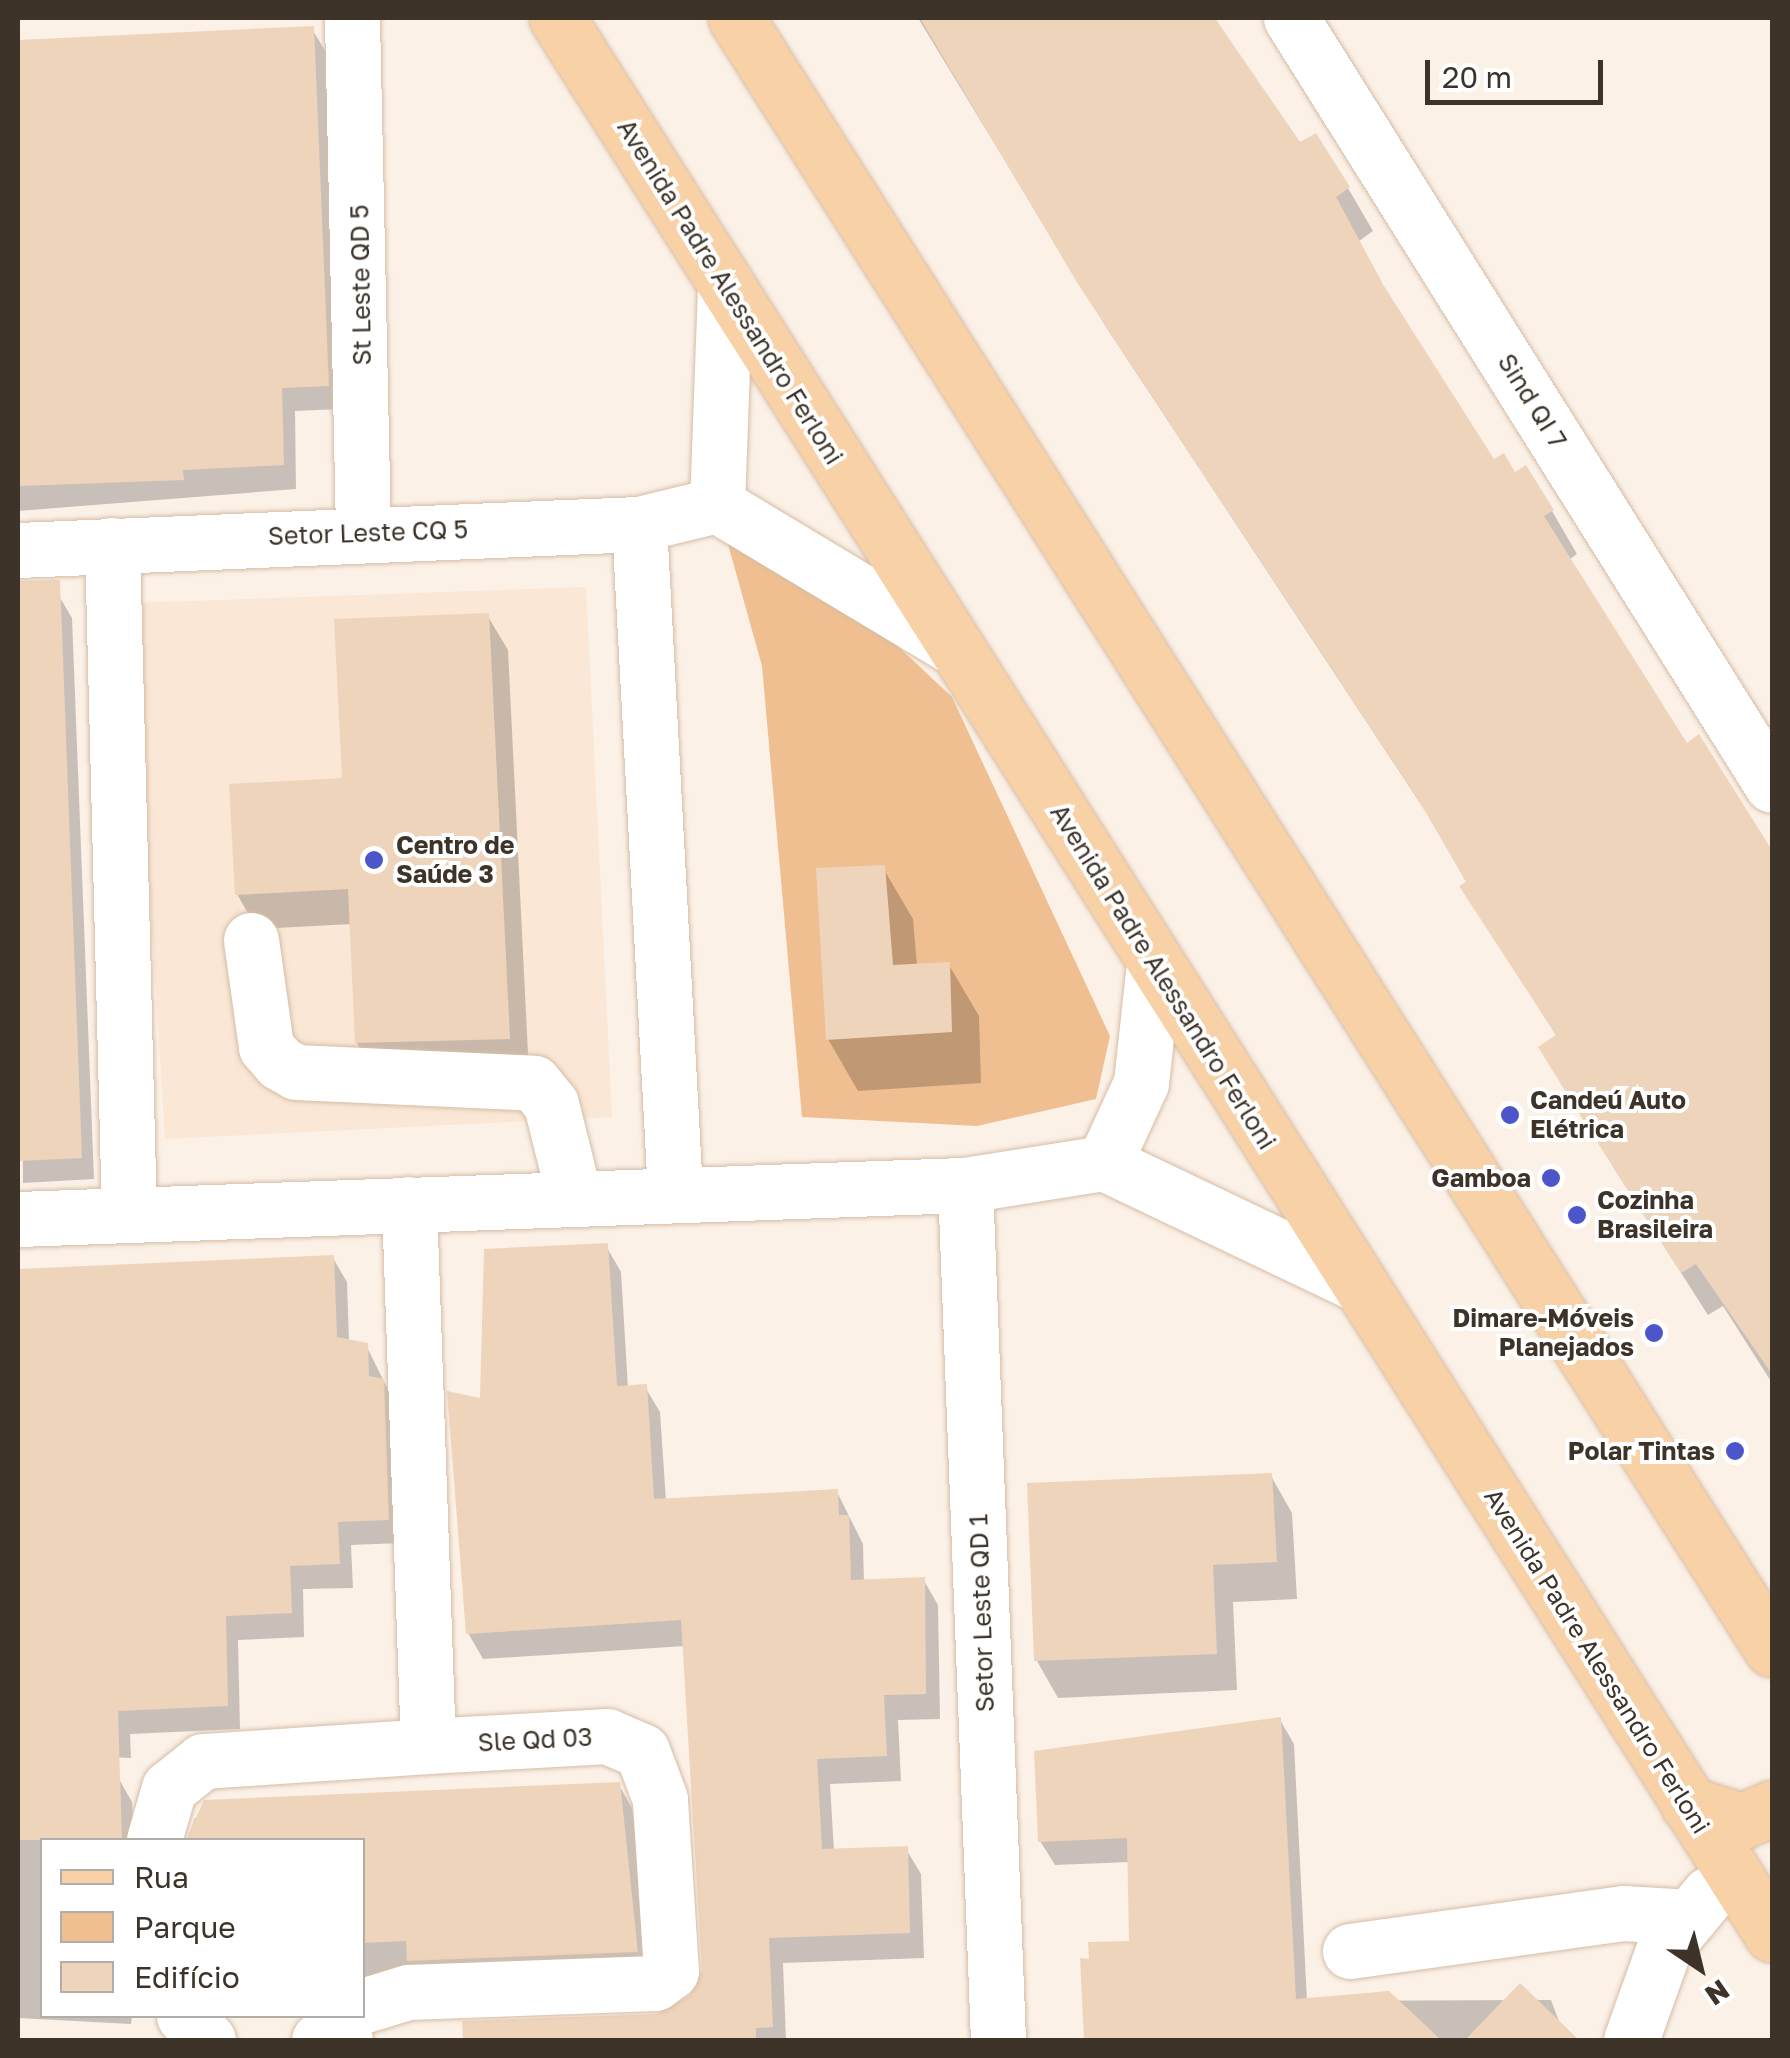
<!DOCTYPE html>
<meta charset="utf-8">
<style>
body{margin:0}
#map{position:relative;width:1790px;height:2058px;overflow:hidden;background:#fbf1e7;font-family:"Golos Text",sans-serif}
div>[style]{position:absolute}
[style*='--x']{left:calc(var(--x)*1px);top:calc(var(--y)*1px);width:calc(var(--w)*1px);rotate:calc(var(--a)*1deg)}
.built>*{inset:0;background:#fae7d5}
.green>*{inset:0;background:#f0bf91}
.shadow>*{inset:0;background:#0003}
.building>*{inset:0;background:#efd4bc}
.roads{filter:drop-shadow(0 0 2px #d6bca5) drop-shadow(0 0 2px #d6bca5)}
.minor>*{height:55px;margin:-27.5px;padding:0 27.5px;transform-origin:27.5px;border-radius:27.5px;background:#fff}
.major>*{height:55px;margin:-27.5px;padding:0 27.5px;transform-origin:27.5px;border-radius:27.5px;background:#f9d1a7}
.dots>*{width:28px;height:28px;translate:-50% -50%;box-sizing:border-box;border:5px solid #fff;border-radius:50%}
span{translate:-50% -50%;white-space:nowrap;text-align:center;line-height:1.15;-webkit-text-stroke:8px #fff;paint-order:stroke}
.street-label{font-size:25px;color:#3d3329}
.poi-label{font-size:25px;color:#3d3329;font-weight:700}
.left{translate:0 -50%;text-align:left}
.right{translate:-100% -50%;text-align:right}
.frame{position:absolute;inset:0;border:20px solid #3d3329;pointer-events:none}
.legend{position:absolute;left:40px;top:1838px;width:325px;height:180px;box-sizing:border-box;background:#fff;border:2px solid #b1ada9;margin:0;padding:12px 18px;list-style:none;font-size:30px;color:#3d3329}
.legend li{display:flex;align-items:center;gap:20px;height:50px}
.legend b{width:50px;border:2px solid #b1ada9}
.north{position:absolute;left:1650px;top:1918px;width:100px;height:100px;-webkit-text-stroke:8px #fff;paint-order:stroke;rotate:145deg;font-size:28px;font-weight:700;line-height:40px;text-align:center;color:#3d3329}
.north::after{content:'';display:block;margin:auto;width:35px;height:45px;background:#3d3329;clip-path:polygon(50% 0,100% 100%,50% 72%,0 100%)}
.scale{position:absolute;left:1425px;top:60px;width:178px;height:45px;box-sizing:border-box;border:5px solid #3d3329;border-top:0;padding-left:12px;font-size:30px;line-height:35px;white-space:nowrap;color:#3d3329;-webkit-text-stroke:8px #fff;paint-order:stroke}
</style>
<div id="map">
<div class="built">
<i style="clip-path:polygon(586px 587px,612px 1117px,165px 1139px,132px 603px)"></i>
</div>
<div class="green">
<i style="clip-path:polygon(717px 505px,820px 573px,952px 697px,1110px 1036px,1096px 1099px,977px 1126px,802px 1117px,762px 666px)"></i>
</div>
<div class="shadow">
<i style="clip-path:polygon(918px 18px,1114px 18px,1131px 42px,1170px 18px,1214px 18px,1299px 146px,1348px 188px,1373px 231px,1359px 241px,1393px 305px,1494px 462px,1552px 511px,1577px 554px,1569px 560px,1686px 746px,1698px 737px,1772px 854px,1772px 1383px,1723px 1306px,1708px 1315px,1613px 1167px,1557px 1037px,1463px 887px,1469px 883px,1449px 847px,1106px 327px)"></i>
<i style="clip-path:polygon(312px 29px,326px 52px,341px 409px,295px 411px,296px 489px,18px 511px,18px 43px)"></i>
<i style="clip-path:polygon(59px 596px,72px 618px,94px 1179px,23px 1183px,18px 597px)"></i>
<i style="clip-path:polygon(487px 615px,508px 650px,529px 1074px,378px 1078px,357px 1043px,352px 924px,257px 929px,237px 894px)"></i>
<i style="clip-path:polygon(883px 868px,913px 919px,917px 966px,949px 965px,979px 1016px,981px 1083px,858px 1091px,828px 1039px)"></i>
<i style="clip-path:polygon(606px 1246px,621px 1272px,628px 1388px,645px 1387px,660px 1412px,666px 1501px,837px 1492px,863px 1544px,864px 1582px,923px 1579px,938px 1605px,940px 1719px,898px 1720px,901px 1781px,830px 1784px,834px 1851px,906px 1849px,921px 1874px,924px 1958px,783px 1963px,786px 2040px,465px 2040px,464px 2024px,658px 2016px,692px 1997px,705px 1969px,685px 1646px,483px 1659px,468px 1633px,449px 1394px,483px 1401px)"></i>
<i style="clip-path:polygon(333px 1258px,347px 1282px,349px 1341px,366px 1345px,396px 1406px,401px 1543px,351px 1545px,353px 1588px,303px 1589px,304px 1637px,238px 1640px,240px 1729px,130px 1734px,131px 1758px,18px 1753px,18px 1271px)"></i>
<i style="clip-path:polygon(1271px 1476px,1292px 1513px,1297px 1599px,1233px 1602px,1237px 1690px,1058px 1698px,1037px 1661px)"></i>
<i style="clip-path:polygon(1280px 1720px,1294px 1744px,1307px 2001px,1551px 2000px,1566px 2040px,1089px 2040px,1083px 1961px,1132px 1943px,1130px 1862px,1055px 1865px,1040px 1841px)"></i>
<i style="clip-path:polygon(119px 1779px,132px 1802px,134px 1840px,42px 1840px,42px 2016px,132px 2016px,131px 2024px,18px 2018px,18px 1792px)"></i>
<i style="clip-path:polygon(619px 1785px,632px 1808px,650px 1975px,362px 1990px,362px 1840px,187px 1840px,195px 1818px)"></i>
</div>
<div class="building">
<i style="clip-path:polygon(920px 18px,1215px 18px,1300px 142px,1316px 133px,1350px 187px,1336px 197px,1384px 286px,1494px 459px,1504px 453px,1515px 472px,1526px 465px,1554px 510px,1544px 516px,1687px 743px,1699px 734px,1772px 850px,1772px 1374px,1696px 1264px,1681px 1273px,1585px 1123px,1538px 1047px,1556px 1035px,1459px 886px,1466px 882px,1421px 804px,1078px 284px)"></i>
<i style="clip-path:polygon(314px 26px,329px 386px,282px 388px,284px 465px,183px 470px,184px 480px,18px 486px,18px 40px)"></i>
<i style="clip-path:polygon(60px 580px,82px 1158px,18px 1161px,18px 581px)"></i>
<i style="clip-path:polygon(489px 613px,510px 1039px,355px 1043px,348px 889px,235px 895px,229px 784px,342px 778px,334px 619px)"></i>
<i style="clip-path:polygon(885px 865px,893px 965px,950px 962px,952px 1032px,826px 1040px,816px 868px)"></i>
<i style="clip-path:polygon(608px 1243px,617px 1386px,647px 1384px,654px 1499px,838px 1489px,839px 1515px,849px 1515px,851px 1580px,925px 1577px,926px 1694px,884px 1695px,887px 1756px,817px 1759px,822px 1849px,908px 1846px,910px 1933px,769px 1938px,773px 2027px,756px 2028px,756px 2040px,463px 2040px,462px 2021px,657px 2014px,690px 1995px,702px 1970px,681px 1620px,466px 1634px,447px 1391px,480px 1398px,484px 1249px)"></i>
<i style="clip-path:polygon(334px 1255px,337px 1337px,368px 1343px,369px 1376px,384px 1379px,389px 1520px,338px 1522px,340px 1564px,290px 1566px,292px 1613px,226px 1616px,228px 1706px,118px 1711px,122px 1840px,18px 1840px,18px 1269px)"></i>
<i style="clip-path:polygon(1272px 1473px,1277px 1562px,1213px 1565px,1217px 1654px,1034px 1661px,1027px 1483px)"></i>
<i style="clip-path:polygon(1281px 1717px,1296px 1999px,1389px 1991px,1441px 2040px,1084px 2040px,1080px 1958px,1089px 1959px,1088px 1942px,1129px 1941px,1127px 1838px,1038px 1842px,1034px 1751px)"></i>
<i style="clip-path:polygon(620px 1782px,638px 1952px,407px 1961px,406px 1941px,362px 1943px,362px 1840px,186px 1840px,204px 1800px)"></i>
<i style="clip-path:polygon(1520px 1983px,1579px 2040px,1465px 2040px)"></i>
</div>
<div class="roads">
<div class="minor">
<i style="--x:352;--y:18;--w:514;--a:88.77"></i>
<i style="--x:1291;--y:18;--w:905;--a:57.91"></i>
<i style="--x:717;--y:505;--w:274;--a:31"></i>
<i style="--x:717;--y:505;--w:222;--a:-87.9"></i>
<i style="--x:639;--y:524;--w:670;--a:86.92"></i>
<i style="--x:112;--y:545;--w:670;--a:88.55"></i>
<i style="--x:18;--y:550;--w:622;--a:-2.4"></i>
<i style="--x:639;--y:524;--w:80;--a:-13.7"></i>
<i style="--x:251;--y:940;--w:108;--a:82"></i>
<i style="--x:266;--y:1047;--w:21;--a:49"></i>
<i style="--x:280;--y:1063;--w:18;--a:29"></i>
<i style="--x:296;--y:1072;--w:238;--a:2.6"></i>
<i style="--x:534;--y:1083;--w:27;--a:51"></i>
<i style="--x:551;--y:1104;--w:95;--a:76"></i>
<i style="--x:1104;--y:1163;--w:88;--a:-65.2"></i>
<i style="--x:1141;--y:1083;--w:120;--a:-83.8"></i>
<i style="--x:965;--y:1185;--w:856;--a:87.79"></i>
<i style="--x:18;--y:1219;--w:948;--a:-2.06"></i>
<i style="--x:965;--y:1185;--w:141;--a:-9"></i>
<i style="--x:1104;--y:1163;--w:281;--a:25.5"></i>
<i style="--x:154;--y:1840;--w:54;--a:-73.9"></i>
<i style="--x:169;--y:1788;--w:43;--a:-38.5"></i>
<i style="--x:203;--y:1761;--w:225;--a:-3.8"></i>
<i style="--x:1350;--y:1951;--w:276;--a:-7.9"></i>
<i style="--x:1623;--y:1913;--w:67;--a:3.4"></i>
<i style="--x:362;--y:2006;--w:48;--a:-16.9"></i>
<i style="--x:408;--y:1992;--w:247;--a:-2.1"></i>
<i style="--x:655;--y:1983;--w:20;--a:-37"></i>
<i style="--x:671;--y:1971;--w:172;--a:-93.7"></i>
<i style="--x:660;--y:1799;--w:51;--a:-110.6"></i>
<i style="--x:642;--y:1751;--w:38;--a:-157"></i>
<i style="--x:607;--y:1736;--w:179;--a:176.8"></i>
<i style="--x:428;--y:1746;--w:542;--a:-92.01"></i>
<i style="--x:184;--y:2016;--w:34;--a:45"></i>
<i style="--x:319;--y:2040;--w:26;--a:0"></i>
<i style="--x:1631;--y:2040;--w:98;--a:-70.3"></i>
<i style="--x:1664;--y:1948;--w:70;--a:-50.2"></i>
</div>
<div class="major">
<i style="--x:557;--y:18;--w:2269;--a:57.62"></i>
<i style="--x:736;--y:18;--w:1932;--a:57.58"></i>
<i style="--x:1688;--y:1804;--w:57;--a:17.5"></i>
<i style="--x:1742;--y:1821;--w:33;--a:-23"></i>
</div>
</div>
<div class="dots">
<i style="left:374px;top:860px;background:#4d55cb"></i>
<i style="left:1510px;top:1115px;background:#4d55cb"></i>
<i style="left:1551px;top:1178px;background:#4d55cb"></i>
<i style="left:1577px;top:1215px;background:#4d55cb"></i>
<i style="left:1654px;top:1333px;background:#4d55cb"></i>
<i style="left:1735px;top:1451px;background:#4d55cb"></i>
</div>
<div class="street-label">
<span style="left:361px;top:285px;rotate:-91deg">St Leste QD 5</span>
<span style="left:730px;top:292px;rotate:58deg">Avenida Padre Alessandro Ferloni</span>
<span style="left:1532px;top:401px;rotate:58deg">Sind QI 7</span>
<span style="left:368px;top:533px;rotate:-2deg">Setor Leste CQ 5</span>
<span style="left:1163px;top:977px;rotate:58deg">Avenida Padre Alessandro Ferloni</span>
<span style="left:982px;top:1613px;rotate:-92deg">Setor Leste QD 1</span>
<span style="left:1597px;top:1661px;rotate:58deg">Avenida Padre Alessandro Ferloni</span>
<span style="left:535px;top:1740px;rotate:-3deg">Sle Qd 03</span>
</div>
<div class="poi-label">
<span class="left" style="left:396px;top:860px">Centro de<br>Saúde 3</span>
<span class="left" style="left:1530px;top:1115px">Candeú Auto<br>Elétrica</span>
<span class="right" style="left:1531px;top:1178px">Gamboa</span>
<span class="left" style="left:1597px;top:1215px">Cozinha<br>Brasileira</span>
<span class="right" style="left:1634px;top:1333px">Dimare-Móveis<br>Planejados</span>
<span class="right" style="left:1715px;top:1451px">Polar Tintas</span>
</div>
<div class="frame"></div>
<ul class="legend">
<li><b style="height:12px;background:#f9d1a7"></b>Rua</li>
<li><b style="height:28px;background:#f0bf91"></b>Parque</li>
<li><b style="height:28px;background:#efd4bc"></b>Edifício</li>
</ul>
<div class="north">N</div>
<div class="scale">20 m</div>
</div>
